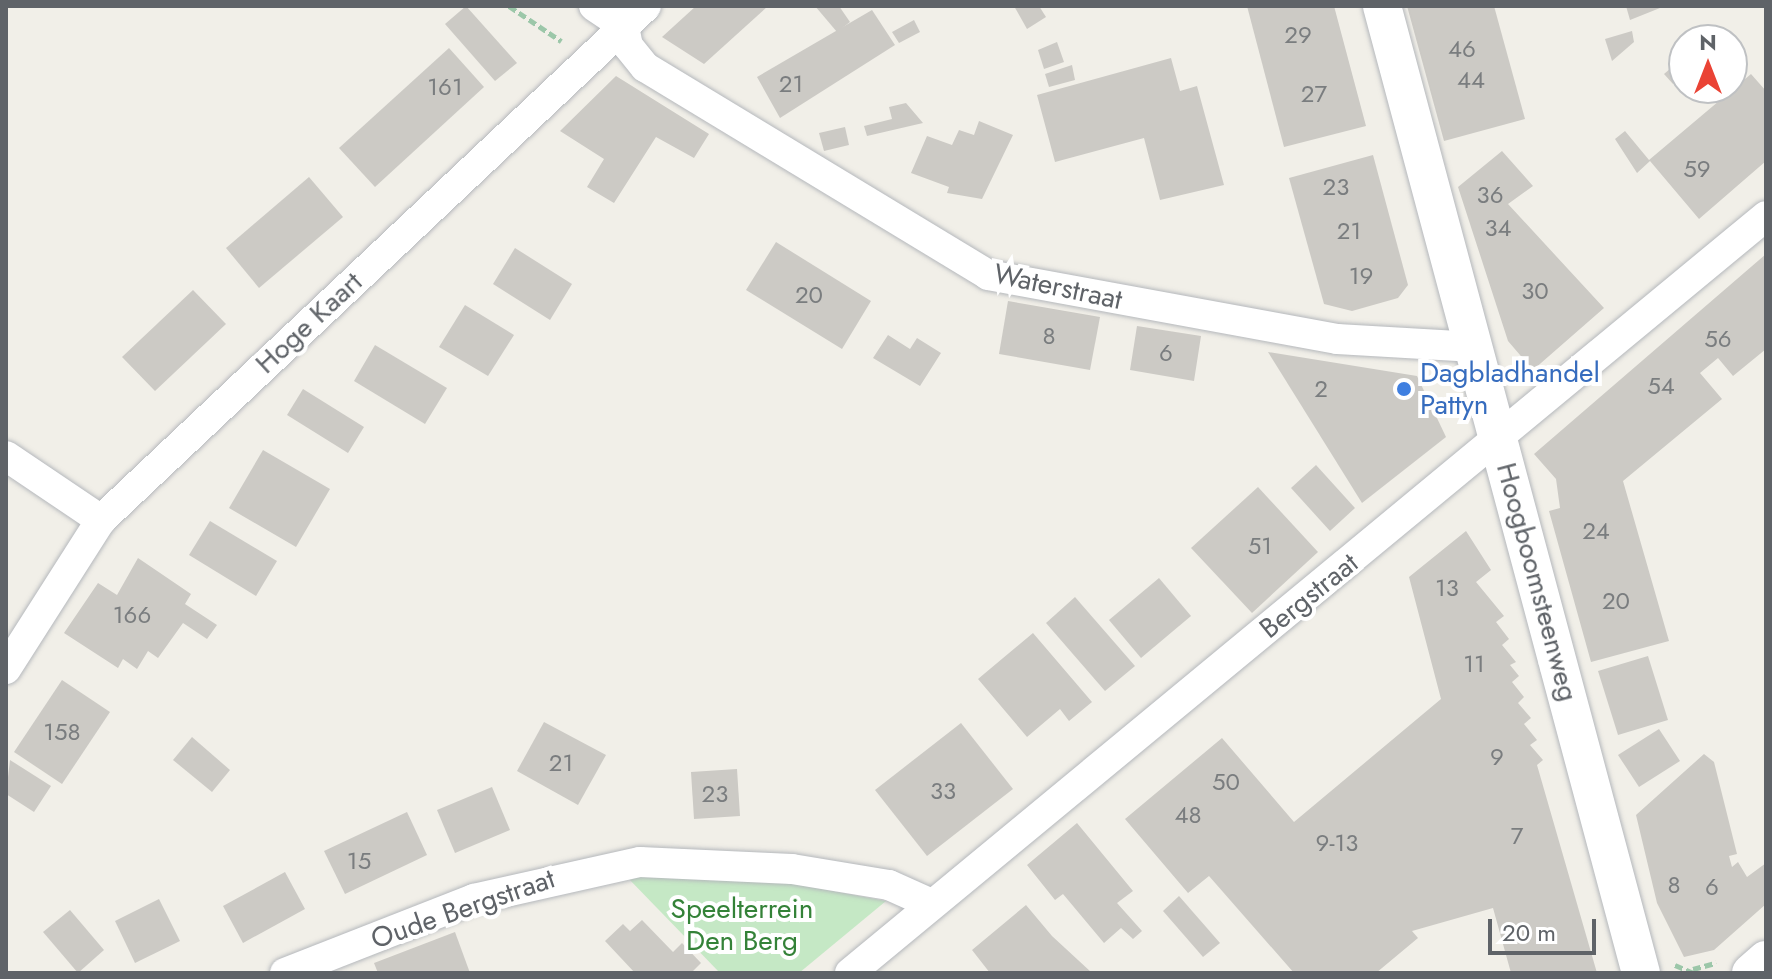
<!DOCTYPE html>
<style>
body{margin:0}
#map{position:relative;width:1772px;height:979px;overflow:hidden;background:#f1efe8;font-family:Jost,sans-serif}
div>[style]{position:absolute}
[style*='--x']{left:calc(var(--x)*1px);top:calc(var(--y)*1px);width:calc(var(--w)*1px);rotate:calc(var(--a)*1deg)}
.green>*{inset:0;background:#c5e8c5}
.building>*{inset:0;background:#cccac5}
.path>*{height:5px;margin-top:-2.5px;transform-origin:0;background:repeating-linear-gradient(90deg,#9cc7a9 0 8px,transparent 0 12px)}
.roads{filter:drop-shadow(0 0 2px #b5b8bc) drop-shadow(0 0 2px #b5b8bc)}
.minor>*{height:30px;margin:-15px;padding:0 15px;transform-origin:15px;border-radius:15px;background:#fff}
.tertiary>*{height:38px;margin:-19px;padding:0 19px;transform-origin:19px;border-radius:19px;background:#fff}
.dots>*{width:22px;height:22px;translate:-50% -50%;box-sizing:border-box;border:4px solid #fff;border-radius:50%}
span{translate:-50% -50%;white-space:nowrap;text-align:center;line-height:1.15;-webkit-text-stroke:8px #fff;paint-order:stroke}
.number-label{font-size:24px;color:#7a7d7f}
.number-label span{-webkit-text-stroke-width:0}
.street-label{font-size:28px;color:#5f6368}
.shop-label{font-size:28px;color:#366cbe}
.left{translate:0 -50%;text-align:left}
.park-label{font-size:28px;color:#348238}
.frame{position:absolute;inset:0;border:8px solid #5f6368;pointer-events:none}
.north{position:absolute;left:1668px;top:24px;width:80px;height:80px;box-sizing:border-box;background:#fff;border:2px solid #bfc1c3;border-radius:50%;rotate:0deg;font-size:22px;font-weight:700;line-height:32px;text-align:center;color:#5f6368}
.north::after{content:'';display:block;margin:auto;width:28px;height:36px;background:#ea4335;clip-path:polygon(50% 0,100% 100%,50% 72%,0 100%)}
.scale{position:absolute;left:1488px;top:919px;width:108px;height:36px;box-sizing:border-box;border:4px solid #5f6368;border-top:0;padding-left:10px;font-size:24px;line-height:28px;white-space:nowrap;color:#5f6368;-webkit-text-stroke:6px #fff;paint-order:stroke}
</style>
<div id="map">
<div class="green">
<i style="clip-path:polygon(626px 876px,758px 877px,886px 901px,799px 973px,720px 973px)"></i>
</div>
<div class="building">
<i style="clip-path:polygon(466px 6px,517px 63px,495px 81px,445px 24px)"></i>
<i style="clip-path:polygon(696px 6px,768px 6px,704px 64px,662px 37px)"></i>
<i style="clip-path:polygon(815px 6px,839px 6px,850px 22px,837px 32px)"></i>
<i style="clip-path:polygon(1014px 6px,1039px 6px,1046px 17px,1027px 29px)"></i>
<i style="clip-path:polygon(1247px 6px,1334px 6px,1366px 126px,1284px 147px)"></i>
<i style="clip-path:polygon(1407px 6px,1494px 6px,1525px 119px,1444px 141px)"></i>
<i style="clip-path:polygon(1626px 6px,1665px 6px,1630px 20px)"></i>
<i style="clip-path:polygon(872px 10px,895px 45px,780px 118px,757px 77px)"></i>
<i style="clip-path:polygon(914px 20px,920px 32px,899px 43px,892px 32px)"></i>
<i style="clip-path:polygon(1632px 31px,1634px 42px,1612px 61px,1605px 39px)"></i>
<i style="clip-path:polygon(1057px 42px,1064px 62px,1044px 69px,1038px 50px)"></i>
<i style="clip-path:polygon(449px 48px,484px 87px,375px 187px,339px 148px)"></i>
<i style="clip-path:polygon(1684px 57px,1684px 74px,1673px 84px,1664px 74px)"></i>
<i style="clip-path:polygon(1171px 58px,1180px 91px,1197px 86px,1224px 185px,1160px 200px,1144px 138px,1055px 162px,1037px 95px)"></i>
<i style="clip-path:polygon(1072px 65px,1075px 80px,1049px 87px,1045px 74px)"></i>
<i style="clip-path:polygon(1751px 74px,1766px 91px,1766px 161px,1699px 219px,1650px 161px,1637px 173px,1615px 139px,1625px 131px,1649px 160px)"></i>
<i style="clip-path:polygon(616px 76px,709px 134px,694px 158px,656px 137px,614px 203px,587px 187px,604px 159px,560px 131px)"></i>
<i style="clip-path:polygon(906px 103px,923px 123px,867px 136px,864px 126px,892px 119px,889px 107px)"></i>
<i style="clip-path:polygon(979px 121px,1013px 135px,982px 199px,947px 193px,949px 187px,911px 173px,927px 136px,952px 145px,959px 130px,974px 135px)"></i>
<i style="clip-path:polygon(845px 127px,849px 145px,824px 151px,819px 133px)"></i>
<i style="clip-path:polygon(1502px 151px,1533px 186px,1508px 204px,1604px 308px,1533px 370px,1508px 341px,1458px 187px)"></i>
<i style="clip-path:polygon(1373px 155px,1408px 285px,1398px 298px,1352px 311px,1324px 304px,1289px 178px)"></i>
<i style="clip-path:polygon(309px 177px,343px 217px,259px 288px,226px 248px)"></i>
<i style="clip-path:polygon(776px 242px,871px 301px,842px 349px,746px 290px)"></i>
<i style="clip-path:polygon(515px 248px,572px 284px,550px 320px,493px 284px)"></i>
<i style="clip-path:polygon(1766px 254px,1766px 349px,1733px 376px,1718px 358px,1700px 373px,1722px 399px,1623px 481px,1669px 641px,1591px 662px,1549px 511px,1560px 508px,1556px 479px,1534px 454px)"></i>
<i style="clip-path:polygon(193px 290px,226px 324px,155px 391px,122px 357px)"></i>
<i style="clip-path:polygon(1008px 301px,1100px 317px,1090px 370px,999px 354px)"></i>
<i style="clip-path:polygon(465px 305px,514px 335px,488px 376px,439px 347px)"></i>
<i style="clip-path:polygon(1137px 326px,1201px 336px,1194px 381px,1130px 370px)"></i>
<i style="clip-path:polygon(888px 335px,910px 349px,917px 338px,941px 353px,920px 386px,873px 358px)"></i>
<i style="clip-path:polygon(375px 345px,447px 388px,425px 424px,354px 381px)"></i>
<i style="clip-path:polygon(1268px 352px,1417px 376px,1446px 437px,1362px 503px)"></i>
<i style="clip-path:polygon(303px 389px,364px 427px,348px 453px,287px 415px)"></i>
<i style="clip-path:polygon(263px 450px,330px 489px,296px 547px,229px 508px)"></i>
<i style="clip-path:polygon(1316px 465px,1355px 508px,1330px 531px,1291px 488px)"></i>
<i style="clip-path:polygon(1258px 487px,1318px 552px,1252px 613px,1191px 548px)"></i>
<i style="clip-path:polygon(210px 521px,277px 561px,256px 596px,189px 555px)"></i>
<i style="clip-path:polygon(1466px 531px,1491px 570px,1476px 582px,1504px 616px,1496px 622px,1509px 639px,1502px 645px,1516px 662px,1510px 665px,1519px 676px,1512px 682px,1524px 697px,1518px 703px,1531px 718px,1524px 724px,1537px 740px,1530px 745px,1543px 760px,1537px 765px,1597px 973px,1511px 973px,1493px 908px,1412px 931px,1418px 938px,1376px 973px,1294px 973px,1209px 876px,1188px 893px,1125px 819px,1222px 738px,1294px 822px,1441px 699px,1409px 577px)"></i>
<i style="clip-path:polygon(138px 558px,191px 594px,185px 604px,217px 625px,207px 639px,183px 623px,158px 658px,148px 651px,137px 669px,123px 659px,118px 668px,64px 633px,98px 583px,117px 595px)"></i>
<i style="clip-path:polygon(1159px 578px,1191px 616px,1141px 658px,1109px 620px)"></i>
<i style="clip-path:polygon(1075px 597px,1135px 666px,1105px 691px,1046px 623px)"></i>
<i style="clip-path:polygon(1033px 633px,1092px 702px,1069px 721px,1060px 709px,1027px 737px,978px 679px)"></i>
<i style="clip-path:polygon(1648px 656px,1668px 720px,1618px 735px,1598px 671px)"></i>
<i style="clip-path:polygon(62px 680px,110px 712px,62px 784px,14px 752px)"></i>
<i style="clip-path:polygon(544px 722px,606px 755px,578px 805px,517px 771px)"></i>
<i style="clip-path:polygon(961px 723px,1013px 789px,927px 856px,875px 790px)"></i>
<i style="clip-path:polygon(1659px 729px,1680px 761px,1639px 787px,1618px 755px)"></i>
<i style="clip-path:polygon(192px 737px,230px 770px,212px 792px,173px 760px)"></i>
<i style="clip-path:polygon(1704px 754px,1714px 762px,1737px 854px,1729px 856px,1732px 867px,1738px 862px,1747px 877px,1766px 863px,1766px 904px,1714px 950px,1684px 957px,1657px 903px,1636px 815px)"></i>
<i style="clip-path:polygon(10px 760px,51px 786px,34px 812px,6px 794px)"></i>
<i style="clip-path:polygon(737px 769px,740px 816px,694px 819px,691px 772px)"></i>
<i style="clip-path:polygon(492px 787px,510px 830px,455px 853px,437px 810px)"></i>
<i style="clip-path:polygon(407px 812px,427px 855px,345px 894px,324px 851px)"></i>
<i style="clip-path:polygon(1077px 823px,1133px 891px,1117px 903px,1142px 931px,1133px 939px,1121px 928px,1104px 943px,1063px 894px,1055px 900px,1027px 865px)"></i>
<i style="clip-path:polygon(285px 872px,305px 909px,243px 943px,223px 906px)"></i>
<i style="clip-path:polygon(1179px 896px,1220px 943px,1203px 957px,1163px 911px)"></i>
<i style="clip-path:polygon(159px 899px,180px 941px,135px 963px,115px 921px)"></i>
<i style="clip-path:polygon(1026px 905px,1052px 936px,1091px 972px,990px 973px,972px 950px)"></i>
<i style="clip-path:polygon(70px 910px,104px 950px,78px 973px,43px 932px)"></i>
<i style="clip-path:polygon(642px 920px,673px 952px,682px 943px,701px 963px,691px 973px,635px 973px,605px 941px,623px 924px,630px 931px)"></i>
<i style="clip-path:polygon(455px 932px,470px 973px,378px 973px,374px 963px)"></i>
</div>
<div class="path">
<i style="--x:509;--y:6;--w:63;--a:33.9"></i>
<i style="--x:1675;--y:965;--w:21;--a:23"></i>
<i style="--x:1693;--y:969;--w:24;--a:-15"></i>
</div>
<div class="roads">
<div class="minor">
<i style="--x:594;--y:6;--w:36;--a:34"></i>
<i style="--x:624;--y:26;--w:20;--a:79"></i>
<i style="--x:628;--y:46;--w:27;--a:51"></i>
<i style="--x:645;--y:67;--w:401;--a:31.2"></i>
<i style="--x:988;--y:275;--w:355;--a:10.4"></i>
<i style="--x:1337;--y:339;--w:138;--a:3.3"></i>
<i style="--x:6;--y:456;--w:115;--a:34"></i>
<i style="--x:6;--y:669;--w:177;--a:-57.5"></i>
<i style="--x:101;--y:520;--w:749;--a:-43.32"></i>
<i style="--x:285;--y:973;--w:203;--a:-21.4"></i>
<i style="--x:474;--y:899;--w:170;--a:-12.6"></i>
<i style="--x:640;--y:862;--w:152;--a:2.6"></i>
<i style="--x:792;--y:869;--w:98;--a:9.4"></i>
<i style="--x:889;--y:885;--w:44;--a:24.2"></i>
<i style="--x:850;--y:973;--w:1188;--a:-39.57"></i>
</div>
<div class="tertiary">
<i style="--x:1382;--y:6;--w:1001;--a:75.01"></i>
<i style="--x:1751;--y:973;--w:20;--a:-41"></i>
</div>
</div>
<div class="dots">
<i style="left:1404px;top:389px;background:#3f7fe0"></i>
</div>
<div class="number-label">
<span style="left:1298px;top:35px">29</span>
<span style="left:1462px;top:49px">46</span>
<span style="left:1471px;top:80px">44</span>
<span style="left:791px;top:84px">21</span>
<span style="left:445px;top:87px">161</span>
<span style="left:1314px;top:94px">27</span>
<span style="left:1697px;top:169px">59</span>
<span style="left:1336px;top:187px">23</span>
<span style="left:1490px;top:195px">36</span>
<span style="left:1498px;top:228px">34</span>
<span style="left:1349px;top:231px">21</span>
<span style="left:1361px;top:276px">19</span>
<span style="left:1535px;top:291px">30</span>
<span style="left:809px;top:295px">20</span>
<span style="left:1049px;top:336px">8</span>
<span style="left:1718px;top:339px">56</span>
<span style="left:1166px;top:353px">6</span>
<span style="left:1661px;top:386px">54</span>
<span style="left:1321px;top:389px">2</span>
<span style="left:1596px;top:531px">24</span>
<span style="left:1260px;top:546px">51</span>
<span style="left:1447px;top:588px">13</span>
<span style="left:1616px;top:601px">20</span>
<span style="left:132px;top:615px">166</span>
<span style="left:1474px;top:664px">11</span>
<span style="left:62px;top:732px">158</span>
<span style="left:1497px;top:757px">9</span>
<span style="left:561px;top:763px">21</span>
<span style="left:1226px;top:782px">50</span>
<span style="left:943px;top:791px">33</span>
<span style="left:715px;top:794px">23</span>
<span style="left:1188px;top:815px">48</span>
<span style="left:1517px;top:836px">7</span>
<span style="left:1337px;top:843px">9-13</span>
<span style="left:359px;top:861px">15</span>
<span style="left:1674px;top:885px">8</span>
<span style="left:1712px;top:887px">6</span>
</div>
<div class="street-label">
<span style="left:1058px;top:287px;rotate:12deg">Waterstraat</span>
<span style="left:309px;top:323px;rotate:-43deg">Hoge Kaart</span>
<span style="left:1537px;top:582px;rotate:75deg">Hoogboomsteenweg</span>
<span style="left:1309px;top:596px;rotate:-39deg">Bergstraat</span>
<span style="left:463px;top:909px;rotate:-19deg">Oude Bergstraat</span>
</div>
<div class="shop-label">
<span class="left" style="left:1420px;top:389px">Dagbladhandel<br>Pattyn</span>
</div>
<div class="park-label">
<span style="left:742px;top:925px">Speelterrein<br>Den Berg</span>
</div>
<div class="frame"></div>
<div class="north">N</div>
<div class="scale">20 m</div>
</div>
